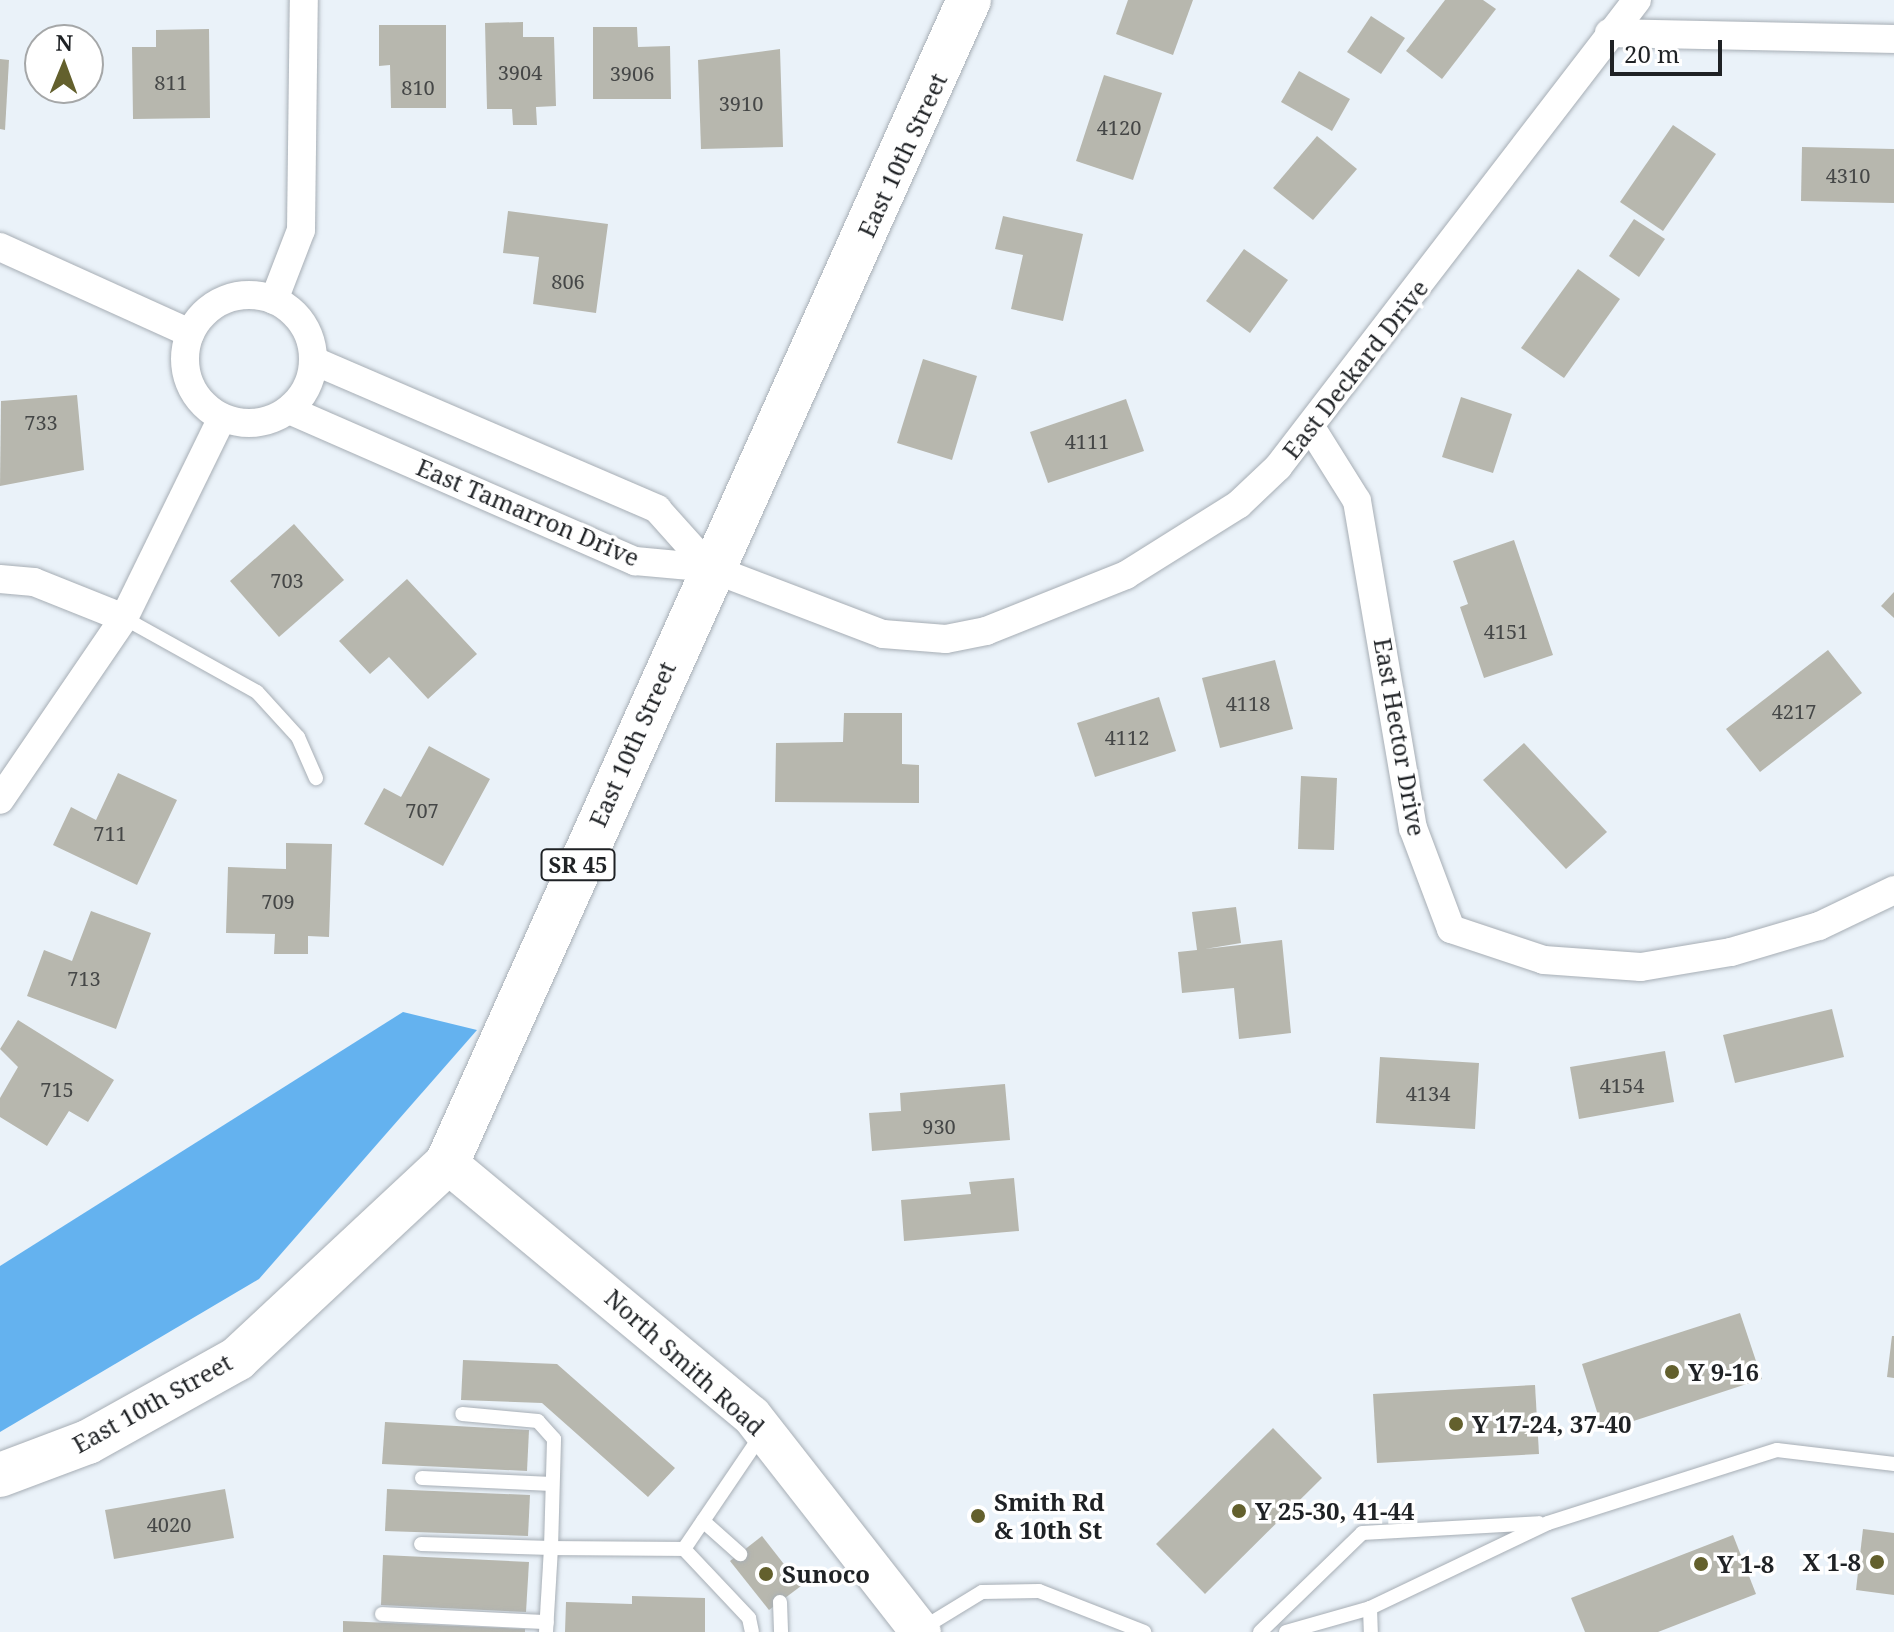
<!DOCTYPE html>
<style>
body{margin:0}
#map{position:relative;width:1894px;height:1632px;overflow:hidden;background:#eaf2f9;font-family:"Noto Serif",serif}
div>[style]{position:absolute}
[style*='--x']{left:calc(var(--x)*1px);top:calc(var(--y)*1px);width:calc(var(--w)*1px);rotate:calc(var(--a)*1deg)}
.forest>*{inset:0;background:#64b2ef}
.building>*{inset:0;background:#b7b7ae}
.roads{filter:drop-shadow(0 0 2px #a7aeb5) drop-shadow(0 0 2px #a7aeb5)}
.lane>*{height:14px;margin:-7px;padding:0 7px;transform-origin:7px;border-radius:7px;background:#fff}
.street>*{height:28px;margin:-14px;padding:0 14px;transform-origin:14px;border-radius:14px;background:#fff}
.street>.ring{margin:-14px;padding:0;box-sizing:content-box;background:none;border:28px solid #fff;border-radius:50%}
.secondary>*{height:40px;margin:-20px;padding:0 20px;transform-origin:20px;border-radius:20px;background:#fff}
.primary>*{height:44px;margin:-22px;padding:0 22px;transform-origin:22px;border-radius:22px;background:#fff}
.dots>*{width:22px;height:22px;translate:-50% -50%;box-sizing:border-box;border:4px solid #fff;border-radius:50%}
span{translate:-50% -50%;white-space:nowrap;text-align:center;line-height:1.15;-webkit-text-stroke:7px #fff;paint-order:stroke}
.number-label{font-size:20px;color:#454747}
.number-label span{-webkit-text-stroke-width:0}
.shield-label span{padding:2px 6px;background:#fff;border:2px solid;border-radius:6px;-webkit-text-stroke-width:0}
.shield-label{font-size:22px;color:#1f2225;font-weight:700}
.street-label{font-size:24px;color:#1f2225}
.poi-label{font-size:24px;color:#1f2225;font-weight:700}
.left{translate:0 -50%;text-align:left}
.right{translate:-100% -50%;text-align:right}
.north{position:absolute;left:24px;top:24px;width:80px;height:80px;box-sizing:border-box;background:#fff;border:2px solid #a5a7a8;border-radius:50%;rotate:1deg;font-size:22px;font-weight:700;line-height:32px;text-align:center;color:#1f2225}
.north::after{content:'';display:block;margin:auto;width:28px;height:36px;background:#63602d;clip-path:polygon(50% 0,100% 100%,50% 72%,0 100%)}
.scale{position:absolute;left:1610px;top:40px;width:112px;height:36px;box-sizing:border-box;border:4px solid #1f2225;border-top:0;padding-left:10px;font-size:24px;line-height:28px;white-space:nowrap;color:#1f2225;-webkit-text-stroke:6px #fff;paint-order:stroke}
</style>
<div id="map">
<div class="forest">
<i style="clip-path:polygon(403px 1012px,477px 1030px,259px 1279px,0 1432px,0 1266px)"></i>
</div>
<div class="building">
<i style="clip-path:polygon(1128px 0,1193px 0,1173px 55px,1116px 34px)"></i>
<i style="clip-path:polygon(1445px 0,1483px 0,1496px 9px,1442px 79px,1406px 51px)"></i>
<i style="clip-path:polygon(1371px 16px,1405px 38px,1381px 74px,1347px 52px)"></i>
<i style="clip-path:polygon(523px 22px,523px 37px,554px 37px,556px 106px,536px 107px,537px 125px,513px 125px,512px 109px,487px 109px,485px 23px)"></i>
<i style="clip-path:polygon(379px 25px,446px 25px,446px 108px,391px 108px,390px 65px,379px 66px)"></i>
<i style="clip-path:polygon(593px 27px,637px 27px,638px 47px,670px 46px,671px 99px,593px 99px)"></i>
<i style="clip-path:polygon(209px 29px,210px 118px,133px 119px,132px 47px,156px 47px,156px 30px)"></i>
<i style="clip-path:polygon(780px 49px,783px 147px,701px 149px,698px 60px)"></i>
<i style="clip-path:polygon(0 59px,9px 60px,5px 130px,0 129px)"></i>
<i style="clip-path:polygon(1299px 71px,1350px 99px,1332px 131px,1281px 102px)"></i>
<i style="clip-path:polygon(1104px 75px,1162px 93px,1133px 180px,1076px 161px)"></i>
<i style="clip-path:polygon(1673px 125px,1716px 154px,1663px 231px,1620px 202px)"></i>
<i style="clip-path:polygon(1317px 136px,1357px 169px,1313px 220px,1273px 188px)"></i>
<i style="clip-path:polygon(1802px 147px,1894px 149px,1894px 203px,1801px 201px)"></i>
<i style="clip-path:polygon(508px 211px,608px 224px,596px 313px,533px 304px,539px 257px,503px 253px)"></i>
<i style="clip-path:polygon(1003px 216px,1083px 234px,1063px 321px,1011px 309px,1023px 255px,995px 249px)"></i>
<i style="clip-path:polygon(1634px 219px,1665px 239px,1639px 277px,1609px 256px)"></i>
<i style="clip-path:polygon(1244px 249px,1288px 280px,1250px 333px,1206px 301px)"></i>
<i style="clip-path:polygon(1578px 269px,1620px 299px,1564px 378px,1521px 348px)"></i>
<i style="clip-path:polygon(923px 359px,977px 376px,952px 460px,897px 443px)"></i>
<i style="clip-path:polygon(77px 395px,84px 470px,0 486px,1px 401px)"></i>
<i style="clip-path:polygon(1461px 397px,1512px 414px,1493px 473px,1442px 457px)"></i>
<i style="clip-path:polygon(1126px 399px,1144px 451px,1048px 483px,1030px 432px)"></i>
<i style="clip-path:polygon(294px 524px,344px 580px,279px 637px,230px 581px)"></i>
<i style="clip-path:polygon(1514px 540px,1553px 655px,1484px 678px,1460px 607px,1468px 604px,1453px 561px)"></i>
<i style="clip-path:polygon(407px 579px,477px 654px,428px 699px,389px 657px,370px 674px,339px 641px)"></i>
<i style="clip-path:polygon(1894px 592px,1894px 618px,1881px 606px)"></i>
<i style="clip-path:polygon(1828px 650px,1862px 693px,1760px 772px,1726px 729px)"></i>
<i style="clip-path:polygon(1275px 660px,1293px 729px,1220px 748px,1202px 678px)"></i>
<i style="clip-path:polygon(1159px 697px,1176px 751px,1095px 777px,1077px 723px)"></i>
<i style="clip-path:polygon(844px 713px,902px 713px,902px 764px,919px 765px,919px 803px,775px 802px,776px 743px,843px 742px)"></i>
<i style="clip-path:polygon(1524px 743px,1607px 832px,1566px 869px,1483px 780px)"></i>
<i style="clip-path:polygon(429px 746px,490px 779px,443px 866px,364px 824px,384px 788px,401px 797px)"></i>
<i style="clip-path:polygon(118px 773px,177px 800px,137px 885px,53px 845px,71px 807px,96px 820px)"></i>
<i style="clip-path:polygon(1301px 776px,1337px 778px,1334px 850px,1298px 849px)"></i>
<i style="clip-path:polygon(286px 843px,332px 844px,329px 937px,308px 936px,308px 954px,274px 954px,275px 934px,226px 933px,228px 867px,286px 869px)"></i>
<i style="clip-path:polygon(1236px 907px,1241px 943px,1205px 949px,1282px 940px,1291px 1033px,1239px 1039px,1234px 988px,1182px 993px,1178px 952px,1197px 950px,1192px 912px)"></i>
<i style="clip-path:polygon(91px 911px,151px 933px,116px 1029px,27px 996px,44px 950px,72px 961px)"></i>
<i style="clip-path:polygon(1832px 1009px,1844px 1057px,1735px 1083px,1723px 1035px)"></i>
<i style="clip-path:polygon(18px 1020px,114px 1080px,88px 1122px,69px 1111px,47px 1146px,0 1117px,0 1098px,18px 1067px,0 1049px)"></i>
<i style="clip-path:polygon(1665px 1051px,1674px 1102px,1579px 1119px,1570px 1067px)"></i>
<i style="clip-path:polygon(1380px 1057px,1479px 1063px,1475px 1129px,1376px 1123px)"></i>
<i style="clip-path:polygon(1005px 1084px,1010px 1140px,872px 1151px,869px 1113px,901px 1111px,900px 1093px)"></i>
<i style="clip-path:polygon(1014px 1178px,1019px 1231px,904px 1241px,901px 1200px,971px 1194px,969px 1182px)"></i>
<i style="clip-path:polygon(1740px 1313px,1762px 1379px,1603px 1431px,1582px 1364px)"></i>
<i style="clip-path:polygon(1892px 1336px,1894px 1336px,1894px 1378px,1887px 1377px)"></i>
<i style="clip-path:polygon(463px 1360px,557px 1364px,675px 1468px,648px 1497px,542px 1403px,461px 1400px)"></i>
<i style="clip-path:polygon(1535px 1385px,1539px 1454px,1377px 1463px,1373px 1394px)"></i>
<i style="clip-path:polygon(385px 1422px,529px 1430px,527px 1471px,382px 1464px)"></i>
<i style="clip-path:polygon(1273px 1428px,1322px 1478px,1205px 1594px,1156px 1544px)"></i>
<i style="clip-path:polygon(225px 1489px,234px 1538px,114px 1559px,105px 1510px)"></i>
<i style="clip-path:polygon(387px 1489px,530px 1495px,528px 1536px,385px 1531px)"></i>
<i style="clip-path:polygon(1863px 1529px,1894px 1533px,1894px 1595px,1856px 1590px)"></i>
<i style="clip-path:polygon(1733px 1535px,1756px 1594px,1658px 1632px,1585px 1632px,1571px 1598px)"></i>
<i style="clip-path:polygon(762px 1536px,801px 1586px,769px 1610px,730px 1561px)"></i>
<i style="clip-path:polygon(383px 1555px,529px 1562px,526px 1612px,381px 1605px)"></i>
<i style="clip-path:polygon(632px 1596px,705px 1598px,705px 1632px,565px 1632px,566px 1602px,632px 1604px)"></i>
<i style="clip-path:polygon(343px 1621px,525px 1629px,525px 1632px,343px 1632px)"></i>
</div>
<div class="roads">
<div class="lane">
<i style="--x:124;--y:618;--w:152;--a:29.1"></i>
<i style="--x:257;--y:692;--w:61;--a:47.7"></i>
<i style="--x:298;--y:737;--w:45;--a:66.3"></i>
<i style="--x:422;--y:1478;--w:130;--a:2.6"></i>
<i style="--x:703;--y:1521;--w:50;--a:41.7"></i>
<i style="--x:421;--y:1544;--w:130;--a:1.8"></i>
<i style="--x:551;--y:1548;--w:109;--a:-88.4"></i>
<i style="--x:554;--y:1439;--w:24;--a:-132"></i>
<i style="--x:538;--y:1421;--w:76;--a:-174.7"></i>
<i style="--x:684;--y:1549;--w:95;--a:46.7"></i>
<i style="--x:749;--y:1618;--w:14;--a:78"></i>
<i style="--x:780;--y:1602;--w:30;--a:88"></i>
<i style="--x:1370;--y:1608;--w:24;--a:88"></i>
<i style="--x:382;--y:1614;--w:165;--a:2.8"></i>
<i style="--x:923;--y:1628;--w:69;--a:-31.4"></i>
<i style="--x:982;--y:1592;--w:57;--a:-1"></i>
<i style="--x:1039;--y:1591;--w:113;--a:21.3"></i>
<i style="--x:546;--y:1632;--w:84;--a:-86.6"></i>
<i style="--x:551;--y:1548;--w:133;--a:0.4"></i>
<i style="--x:684;--y:1549;--w:139;--a:-55.9"></i>
<i style="--x:1260;--y:1632;--w:142;--a:-44.1"></i>
<i style="--x:1362;--y:1533;--w:177;--a:-3.2"></i>
<i style="--x:1286;--y:1632;--w:87;--a:-15.9"></i>
<i style="--x:1370;--y:1608;--w:197;--a:-25.5"></i>
<i style="--x:1548;--y:1523;--w:240;--a:-17.7"></i>
<i style="--x:1777;--y:1450;--w:118;--a:6.8"></i>
</div>
<div class="street">
<i style="--x:1609;--y:33;--w:285;--a:1.2"></i>
<i style="--x:0;--y:247;--w:209;--a:24.4"></i>
<i class="ring" style="left:185px;top:295px;width:100px;height:100px"></i>
<i style="--x:274;--y:300;--w:75;--a:-68.9"></i>
<i style="--x:301;--y:230;--w:230;--a:-89.3"></i>
<i style="--x:314;--y:361;--w:374;--a:23.3"></i>
<i style="--x:657;--y:509;--w:79;--a:48.1"></i>
<i style="--x:289;--y:410;--w:378;--a:23.6"></i>
<i style="--x:635;--y:561;--w:75;--a:5.3"></i>
<i style="--x:710;--y:568;--w:185;--a:20.9"></i>
<i style="--x:883;--y:634;--w:63;--a:4.5"></i>
<i style="--x:946;--y:639;--w:41;--a:-11.3"></i>
<i style="--x:986;--y:631;--w:151;--a:-21.8"></i>
<i style="--x:1126;--y:575;--w:133;--a:-32.1"></i>
<i style="--x:1239;--y:504;--w:54;--a:-43.5"></i>
<i style="--x:1278;--y:467;--w:589;--a:-52.45"></i>
<i style="--x:1312;--y:429;--w:85;--a:58"></i>
<i style="--x:1357;--y:501;--w:332;--a:80.3"></i>
<i style="--x:1413;--y:828;--w:108;--a:69.4"></i>
<i style="--x:1451;--y:929;--w:98;--a:18.4"></i>
<i style="--x:1544;--y:960;--w:97;--a:4.1"></i>
<i style="--x:1641;--y:967;--w:91;--a:-9.5"></i>
<i style="--x:1731;--y:952;--w:92;--a:-16.5"></i>
<i style="--x:1819;--y:926;--w:83;--a:-25.6"></i>
<i style="--x:0;--y:579;--w:34;--a:5"></i>
<i style="--x:34;--y:582;--w:97;--a:21.8"></i>
<i style="--x:124;--y:618;--w:220;--a:124.3"></i>
<i style="--x:124;--y:618;--w:223;--a:-63.9"></i>
</div>
<div class="secondary">
<i style="--x:447;--y:1163;--w:396;--a:39.7"></i>
<i style="--x:752;--y:1416;--w:274;--a:52"></i>
</div>
<div class="primary">
<i style="--x:0;--y:1475;--w:94;--a:-20.6"></i>
<i style="--x:88;--y:1442;--w:171;--a:-29.1"></i>
<i style="--x:237;--y:1359;--w:287;--a:-43"></i>
<i style="--x:447;--y:1163;--w:1275;--a:-65.83"></i>
</div>
</div>
<div class="dots">
<i style="left:1672px;top:1372px;background:#63602d"></i>
<i style="left:1456px;top:1424px;background:#63602d"></i>
<i style="left:1239px;top:1511px;background:#63602d"></i>
<i style="left:978px;top:1516px;background:#63602d"></i>
<i style="left:1877px;top:1562px;background:#63602d"></i>
<i style="left:1701px;top:1564px;background:#63602d"></i>
<i style="left:766px;top:1574px;background:#63602d"></i>
</div>
<div class="number-label">
<span style="left:520px;top:72px">3904</span>
<span style="left:632px;top:73px">3906</span>
<span style="left:171px;top:82px">811</span>
<span style="left:418px;top:87px">810</span>
<span style="left:741px;top:103px">3910</span>
<span style="left:1119px;top:127px">4120</span>
<span style="left:1848px;top:175px">4310</span>
<span style="left:568px;top:281px">806</span>
<span style="left:41px;top:422px">733</span>
<span style="left:1087px;top:441px">4111</span>
<span style="left:287px;top:580px">703</span>
<span style="left:1506px;top:631px">4151</span>
<span style="left:1248px;top:703px">4118</span>
<span style="left:1794px;top:711px">4217</span>
<span style="left:1127px;top:737px">4112</span>
<span style="left:422px;top:810px">707</span>
<span style="left:110px;top:833px">711</span>
<span style="left:278px;top:901px">709</span>
<span style="left:84px;top:978px">713</span>
<span style="left:1622px;top:1085px">4154</span>
<span style="left:57px;top:1089px">715</span>
<span style="left:1428px;top:1093px">4134</span>
<span style="left:939px;top:1126px">930</span>
<span style="left:169px;top:1524px">4020</span>
</div>
<div class="shield-label">
<span style="left:578px;top:865px">SR 45</span>
</div>
<div class="street-label">
<span style="left:902px;top:155px;rotate:-65deg">East 10th Street</span>
<span style="left:1355px;top:369px;rotate:-52deg">East Deckard Drive</span>
<span style="left:528px;top:512px;rotate:23deg">East Tamarron Drive</span>
<span style="left:1400px;top:737px;rotate:80deg">East Hector Drive</span>
<span style="left:632px;top:744px;rotate:-66deg">East 10th Street</span>
<span style="left:685px;top:1362px;rotate:42deg">North Smith Road</span>
<span style="left:152px;top:1403px;rotate:-29deg">East 10th Street</span>
</div>
<div class="poi-label">
<span class="left" style="left:1688px;top:1372px">Y 9-16</span>
<span class="left" style="left:1472px;top:1424px">Y 17-24, 37-40</span>
<span class="left" style="left:994px;top:1516px">Smith Rd<br>&amp; 10th St</span>
<span class="left" style="left:1255px;top:1511px">Y 25-30, 41-44</span>
<span class="right" style="left:1861px;top:1562px">X 1-8</span>
<span class="left" style="left:1717px;top:1564px">Y 1-8</span>
<span class="left" style="left:782px;top:1574px">Sunoco</span>
</div>
<div class="north">N</div>
<div class="scale">20 m</div>
</div>
